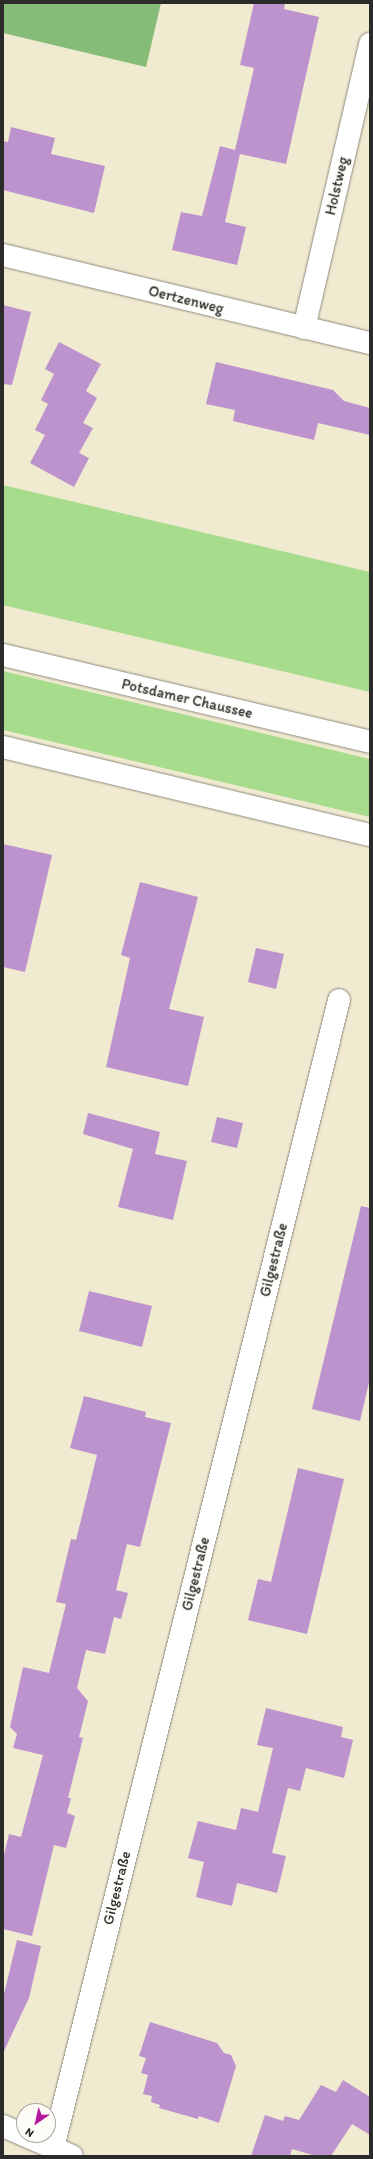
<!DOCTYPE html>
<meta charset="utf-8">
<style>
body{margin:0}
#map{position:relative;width:373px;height:2159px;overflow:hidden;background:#f0ead1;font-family:Itim,sans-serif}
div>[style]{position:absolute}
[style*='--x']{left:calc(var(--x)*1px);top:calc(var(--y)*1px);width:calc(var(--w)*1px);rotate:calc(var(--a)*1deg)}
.green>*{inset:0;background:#a7dc8d}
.forest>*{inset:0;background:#85bc78}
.building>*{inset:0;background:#bc93cc}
.roads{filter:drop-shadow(0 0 1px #8e8a7e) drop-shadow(0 0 1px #8e8a7e)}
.minor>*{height:22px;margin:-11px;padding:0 11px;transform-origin:11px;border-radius:11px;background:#fff}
.major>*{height:22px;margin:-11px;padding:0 11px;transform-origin:11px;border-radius:11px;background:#fff}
span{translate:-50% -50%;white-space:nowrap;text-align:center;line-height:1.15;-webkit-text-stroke:4px #fdfcf7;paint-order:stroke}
.street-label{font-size:15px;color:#2b2b2b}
.frame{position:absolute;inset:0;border:4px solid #2b2b2b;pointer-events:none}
.north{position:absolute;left:16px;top:2103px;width:40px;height:40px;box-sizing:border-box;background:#fdfcf7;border:1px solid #a9a8a5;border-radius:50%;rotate:214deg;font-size:11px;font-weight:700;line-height:16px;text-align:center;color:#2b2b2b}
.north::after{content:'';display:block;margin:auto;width:14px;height:18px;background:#b5179e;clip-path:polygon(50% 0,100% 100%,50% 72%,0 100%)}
</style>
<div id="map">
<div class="green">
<i style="clip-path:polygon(3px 485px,370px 572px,370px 692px,3px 605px)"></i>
<i style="clip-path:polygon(3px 671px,370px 759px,370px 817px,3px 730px)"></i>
</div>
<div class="forest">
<i style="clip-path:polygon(3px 3px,161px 3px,146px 67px,3px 33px)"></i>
</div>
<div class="building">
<i style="clip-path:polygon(254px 3px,285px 3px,284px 9px,319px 17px,286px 164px,240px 154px,225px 222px,246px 227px,237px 265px,172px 250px,181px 212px,202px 216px,220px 146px,235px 150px,254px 68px,240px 65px)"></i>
<i style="clip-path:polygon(11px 127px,55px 138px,51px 154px,105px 166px,94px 213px,3px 190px,3px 141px,8px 142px)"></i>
<i style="clip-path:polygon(3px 305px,31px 312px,12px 385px,3px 384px)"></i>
<i style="clip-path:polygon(59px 342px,101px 364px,86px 391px,97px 398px,83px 423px,93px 428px,79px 453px,89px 458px,74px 487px,30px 463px,45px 435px,35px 430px,48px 404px,41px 400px,54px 374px,45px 369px)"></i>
<i style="clip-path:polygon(216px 362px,333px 390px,344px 401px,370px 408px,370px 435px,318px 423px,314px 440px,233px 421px,235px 410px,206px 404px)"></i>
<i style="clip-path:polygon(3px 844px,52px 855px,25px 972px,3px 967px)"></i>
<i style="clip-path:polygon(140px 882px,198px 897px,169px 1009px,204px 1017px,188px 1086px,106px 1067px,130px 958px,121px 955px)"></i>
<i style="clip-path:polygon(256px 948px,284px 954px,276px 989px,248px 982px)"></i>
<i style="clip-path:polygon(88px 1113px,160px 1132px,155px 1154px,187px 1161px,173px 1220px,118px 1207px,133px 1149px,83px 1134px)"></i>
<i style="clip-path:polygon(217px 1117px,243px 1123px,237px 1148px,211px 1142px)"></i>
<i style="clip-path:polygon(361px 1206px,370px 1208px,370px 1378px,360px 1421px,312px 1409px)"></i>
<i style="clip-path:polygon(89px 1291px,152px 1306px,142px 1347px,79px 1331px)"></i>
<i style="clip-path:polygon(84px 1396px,146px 1412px,145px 1417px,171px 1423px,140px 1547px,127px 1544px,116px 1590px,128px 1593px,121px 1619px,114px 1617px,105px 1654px,86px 1650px,77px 1688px,88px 1701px,79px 1737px,83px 1738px,68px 1798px,71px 1798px,67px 1813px,75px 1816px,66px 1848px,54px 1845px,32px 1936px,3px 1929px,3px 1859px,9px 1834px,21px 1837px,43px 1755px,13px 1748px,17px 1734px,10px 1727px,23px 1667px,49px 1673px,66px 1604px,56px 1602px,71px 1539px,76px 1540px,97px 1455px,70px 1448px)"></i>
<i style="clip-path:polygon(298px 1468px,344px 1479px,307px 1634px,248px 1620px,258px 1579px,271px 1582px)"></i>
<i style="clip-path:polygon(266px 1708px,343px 1727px,341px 1737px,353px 1740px,344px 1778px,306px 1768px,300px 1791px,288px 1788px,272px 1853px,286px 1856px,277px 1893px,237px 1883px,232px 1906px,196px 1897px,204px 1862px,188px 1858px,198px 1821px,236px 1830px,241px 1808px,258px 1812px,273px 1748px,257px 1745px)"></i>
<i style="clip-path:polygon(17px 1940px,41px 1946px,29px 1998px,3px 2053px,3px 1998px)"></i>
<i style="clip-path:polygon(150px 2022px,217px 2043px,224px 2053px,231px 2055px,236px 2066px,219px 2123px,199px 2116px,198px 2119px,159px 2108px,160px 2105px,151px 2102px,152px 2096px,143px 2094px,148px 2075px,141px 2073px,146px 2058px,139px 2056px)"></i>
<i style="clip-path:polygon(343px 2080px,370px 2097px,370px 2135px,352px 2124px,331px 2156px,316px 2156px,292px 2149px,290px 2156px,251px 2156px,265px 2115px,283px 2121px,285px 2116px,299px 2120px,321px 2085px,336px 2092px)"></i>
</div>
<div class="roads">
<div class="minor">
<i style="--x:3;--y:255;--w:377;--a:13.5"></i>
<i style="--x:304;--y:328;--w:292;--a:-76.9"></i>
<i style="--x:3;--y:2126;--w:75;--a:23.5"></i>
<i style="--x:53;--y:2148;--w:1183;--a:-76.01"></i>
</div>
<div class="major">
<i style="--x:3;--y:655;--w:377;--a:13.3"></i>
<i style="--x:3;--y:747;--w:377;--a:13.5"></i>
</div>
</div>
<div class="street-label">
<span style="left:337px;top:186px;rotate:-77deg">Holstweg</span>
<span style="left:186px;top:300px;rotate:14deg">Oertzenweg</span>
<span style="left:187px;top:699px;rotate:13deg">Potsdamer Chaussee</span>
<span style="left:274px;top:1260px;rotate:-76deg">Gilgestraße</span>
<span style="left:196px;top:1574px;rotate:-76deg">Gilgestraße</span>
<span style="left:117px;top:1888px;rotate:-76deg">Gilgestraße</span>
</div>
<div class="frame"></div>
<div class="north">N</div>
</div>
